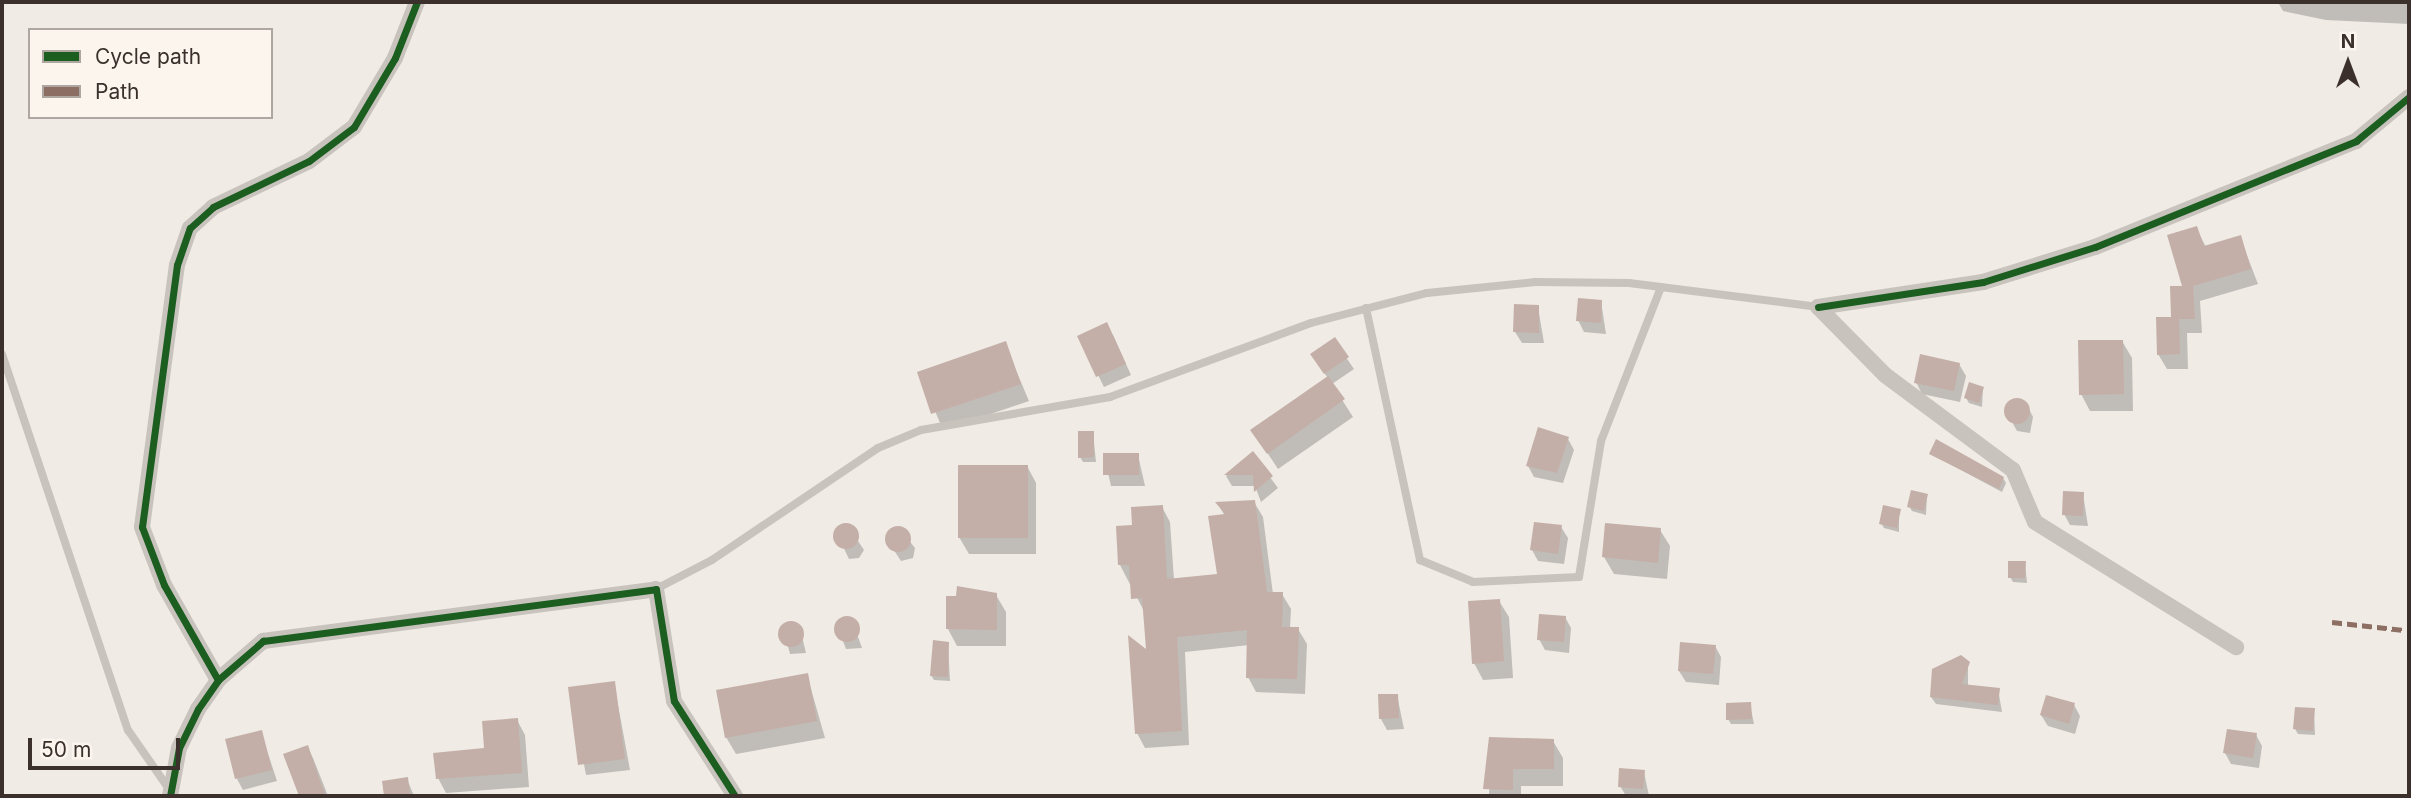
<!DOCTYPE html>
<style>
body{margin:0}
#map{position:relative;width:2411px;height:798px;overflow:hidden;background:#f0ebe5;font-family:Inter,sans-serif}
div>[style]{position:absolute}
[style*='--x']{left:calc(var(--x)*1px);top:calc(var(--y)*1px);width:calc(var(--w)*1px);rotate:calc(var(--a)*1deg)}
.shadow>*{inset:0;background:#0003}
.building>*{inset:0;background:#c3afa7}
.round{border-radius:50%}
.lane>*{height:8px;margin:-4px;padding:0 4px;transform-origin:4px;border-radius:4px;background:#c9c3be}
.street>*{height:16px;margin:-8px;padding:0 8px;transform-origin:8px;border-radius:8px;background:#c9c3be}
.quiet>*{height:5px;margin-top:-2.5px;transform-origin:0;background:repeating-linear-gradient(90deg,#8d6e63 0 10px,transparent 0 15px)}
.cycleway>*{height:7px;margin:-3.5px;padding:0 3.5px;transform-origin:3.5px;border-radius:3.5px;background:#1b5e20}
span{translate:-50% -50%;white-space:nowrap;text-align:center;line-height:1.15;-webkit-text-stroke:7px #fbf5ee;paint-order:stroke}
.frame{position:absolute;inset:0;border:4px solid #3b302b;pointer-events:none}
.legend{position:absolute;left:28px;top:28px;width:245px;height:91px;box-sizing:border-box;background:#fbf5ee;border:2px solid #aea6a0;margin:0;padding:9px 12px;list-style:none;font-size:21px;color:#3b302b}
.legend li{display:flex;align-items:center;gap:14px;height:35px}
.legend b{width:35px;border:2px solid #aea6a0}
.north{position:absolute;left:2313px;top:28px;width:70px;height:70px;-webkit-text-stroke:5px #fbf5ee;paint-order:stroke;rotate:0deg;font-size:19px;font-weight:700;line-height:28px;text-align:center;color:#3b302b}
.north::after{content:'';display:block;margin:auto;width:24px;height:32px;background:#3b302b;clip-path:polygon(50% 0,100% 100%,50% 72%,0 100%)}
.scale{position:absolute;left:28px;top:738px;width:152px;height:32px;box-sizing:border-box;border:4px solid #3b302b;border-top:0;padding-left:9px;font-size:21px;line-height:24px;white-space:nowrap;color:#3b302b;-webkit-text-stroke:5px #fbf5ee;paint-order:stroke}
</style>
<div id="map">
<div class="shadow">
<i style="clip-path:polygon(2409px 2px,2409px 24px,2326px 20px,2283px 11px,2279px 4px)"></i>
<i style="clip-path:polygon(2196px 228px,2206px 247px,2240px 237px,2258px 284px,2200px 301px,2202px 333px,2187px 333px,2188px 369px,2167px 369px,2158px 354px,2184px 288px)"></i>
<i style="clip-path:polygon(1601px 301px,1606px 334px,1584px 332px,1578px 320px)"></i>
<i style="clip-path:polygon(1538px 307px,1544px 343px,1522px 343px,1515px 332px)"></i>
<i style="clip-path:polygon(1113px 335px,1131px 375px,1104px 387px,1079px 337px)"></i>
<i style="clip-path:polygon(1334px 340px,1354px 369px,1332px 384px,1353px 417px,1278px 469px,1253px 431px,1328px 378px,1319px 366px)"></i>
<i style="clip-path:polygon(2122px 341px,2132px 358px,2133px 411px,2090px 411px,2081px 394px)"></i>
<i style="clip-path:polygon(1005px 344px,1029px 401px,943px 430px,919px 373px)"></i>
<i style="clip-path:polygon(1959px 364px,1966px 376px,1960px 402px,1922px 394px,1916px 382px)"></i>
<i style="clip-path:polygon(1983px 388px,1982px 407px,1969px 403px,1966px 398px)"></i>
<i style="clip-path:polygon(2010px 403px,2027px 405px,2033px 417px,2030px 433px,2017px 431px,2005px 409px)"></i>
<i style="clip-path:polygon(1093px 433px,1096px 462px,1083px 462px,1080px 457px)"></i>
<i style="clip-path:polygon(1568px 439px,1574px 450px,1563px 483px,1534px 477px,1528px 466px)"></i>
<i style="clip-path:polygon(1252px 453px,1278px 488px,1261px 502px,1255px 486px,1232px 486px,1226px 476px)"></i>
<i style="clip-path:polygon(1931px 454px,2003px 478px,2006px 483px,2002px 492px)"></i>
<i style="clip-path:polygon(1104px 455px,1138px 455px,1145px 486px,1111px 486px)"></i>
<i style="clip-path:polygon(1027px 466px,1036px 483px,1036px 554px,969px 554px,959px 537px)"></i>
<i style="clip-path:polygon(2083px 494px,2088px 526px,2070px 525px,2064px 514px)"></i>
<i style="clip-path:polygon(1927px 495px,1926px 515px,1912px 511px,1909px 506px)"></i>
<i style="clip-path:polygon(1254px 502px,1263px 517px,1273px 594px,1282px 594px,1291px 609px,1290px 629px,1298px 629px,1307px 644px,1305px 694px,1256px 692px,1248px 677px,1249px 645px,1185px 652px,1189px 745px,1145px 748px,1137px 733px,1148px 653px,1145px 613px,1120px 565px,1133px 527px,1162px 507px,1170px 522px,1174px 580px,1219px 576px,1225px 516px,1218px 504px)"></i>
<i style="clip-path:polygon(1899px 511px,1899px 532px,1884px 528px,1881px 523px)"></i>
<i style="clip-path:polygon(848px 526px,864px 550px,859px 558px,849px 559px,836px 532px)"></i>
<i style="clip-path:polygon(1561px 527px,1568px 538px,1564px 564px,1538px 561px,1532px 550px)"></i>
<i style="clip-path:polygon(900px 529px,915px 548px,913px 558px,901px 561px,886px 538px)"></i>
<i style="clip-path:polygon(1660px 530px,1670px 546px,1667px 579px,1614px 574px,1604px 557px)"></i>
<i style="clip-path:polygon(2025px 563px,2027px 583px,2013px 582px,2010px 577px)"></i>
<i style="clip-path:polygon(996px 595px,1006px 612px,1006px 646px,957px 646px,948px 629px)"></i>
<i style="clip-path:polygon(1499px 601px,1509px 617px,1513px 678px,1483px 680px,1474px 663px)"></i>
<i style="clip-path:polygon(1565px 617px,1571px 628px,1569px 653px,1545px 650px,1539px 639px)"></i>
<i style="clip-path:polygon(2409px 618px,2409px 644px,2407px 640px)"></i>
<i style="clip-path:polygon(852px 620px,862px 648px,846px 649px,837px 625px)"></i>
<i style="clip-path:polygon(783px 627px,800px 628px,806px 653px,790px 654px)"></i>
<i style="clip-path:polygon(948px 644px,950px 681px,934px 680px,931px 675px)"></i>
<i style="clip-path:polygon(1715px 646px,1721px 657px,1719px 685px,1686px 682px,1679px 671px)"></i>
<i style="clip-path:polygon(1968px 666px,1968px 687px,1998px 689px,2002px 712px,1936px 704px,1931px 697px)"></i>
<i style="clip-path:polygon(807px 675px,825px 738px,736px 754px,726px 737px)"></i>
<i style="clip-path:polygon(614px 683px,630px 770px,586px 775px,570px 688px)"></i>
<i style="clip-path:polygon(1397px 695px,1404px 729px,1387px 730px,1381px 719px)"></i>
<i style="clip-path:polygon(1750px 704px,1754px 724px,1731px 724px,1728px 719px)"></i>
<i style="clip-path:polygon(2074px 705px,2080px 716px,2075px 734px,2048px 726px,2041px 715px)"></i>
<i style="clip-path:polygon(2314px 710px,2315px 735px,2298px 734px,2295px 729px)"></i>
<i style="clip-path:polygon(517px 720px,525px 735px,529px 787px,446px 793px,438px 778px,486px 749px)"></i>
<i style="clip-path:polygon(261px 732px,277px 781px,243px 790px,237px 779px)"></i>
<i style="clip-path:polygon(2256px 735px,2262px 746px,2259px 768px,2231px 764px,2225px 753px)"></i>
<i style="clip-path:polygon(1491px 738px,1553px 741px,1563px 758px,1563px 786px,1521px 786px,1521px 796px,1489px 796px)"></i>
<i style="clip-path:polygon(307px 747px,313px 758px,328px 796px,301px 796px,286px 755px)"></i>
<i style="clip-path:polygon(1644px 772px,1649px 796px,1626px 796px,1620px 786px)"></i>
<i style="clip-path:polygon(407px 779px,414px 796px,386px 796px,384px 782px)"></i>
</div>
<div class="building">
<i style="clip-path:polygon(2197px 226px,2204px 246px,2241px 235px,2251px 269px,2193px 286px,2195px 319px,2179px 319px,2180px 354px,2157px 355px,2156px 317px,2171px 317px,2170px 286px,2182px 286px,2167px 235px)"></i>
<i style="clip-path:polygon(1578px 298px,1602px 300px,1601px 323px,1576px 321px)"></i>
<i style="clip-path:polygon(1514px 304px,1539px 305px,1539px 333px,1513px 332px)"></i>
<i style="clip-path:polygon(1107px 322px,1126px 364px,1096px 377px,1077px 336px)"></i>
<i style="clip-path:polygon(1335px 337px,1349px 357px,1324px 374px,1310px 354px)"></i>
<i style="clip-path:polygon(2078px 340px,2123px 340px,2124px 394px,2079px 395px)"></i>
<i style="clip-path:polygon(1006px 341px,1021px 384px,931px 414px,917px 372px)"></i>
<i style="clip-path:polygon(1920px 354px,1960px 363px,1954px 391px,1914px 383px)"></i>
<i style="clip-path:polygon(1328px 376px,1345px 399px,1267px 454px,1250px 430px)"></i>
<i style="clip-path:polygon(1969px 382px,1984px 387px,1979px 403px,1964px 398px)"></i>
<i class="round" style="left:2004px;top:398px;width:26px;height:26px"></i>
<i style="clip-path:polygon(1538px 427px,1569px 437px,1557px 473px,1526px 466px)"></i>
<i style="clip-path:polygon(1078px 431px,1094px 431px,1094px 457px,1078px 458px)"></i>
<i style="clip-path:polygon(1936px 439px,2004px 477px,1999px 489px,1929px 454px)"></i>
<i style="clip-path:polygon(1253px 451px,1273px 476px,1254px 492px,1253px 475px,1224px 475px)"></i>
<i style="clip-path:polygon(1103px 453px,1139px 453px,1139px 475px,1103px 475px)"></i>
<i style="clip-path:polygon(958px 465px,1028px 465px,1028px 538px,958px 538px)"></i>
<i style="clip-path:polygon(1911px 490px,1928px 494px,1924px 511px,1907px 507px)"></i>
<i style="clip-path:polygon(2063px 491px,2084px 492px,2083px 516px,2062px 515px)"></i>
<i style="clip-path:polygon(1255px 500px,1267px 592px,1283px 592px,1282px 627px,1299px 627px,1297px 679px,1246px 678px,1247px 630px,1177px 637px,1182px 731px,1135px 734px,1128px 635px,1146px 649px,1142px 598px,1131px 599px,1129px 565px,1118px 565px,1116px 526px,1132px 525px,1131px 507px,1163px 505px,1167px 579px,1217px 574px,1208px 516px,1225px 514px,1215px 502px)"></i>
<i style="clip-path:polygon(1883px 505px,1901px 509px,1897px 528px,1879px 524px)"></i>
<i style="clip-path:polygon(1534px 522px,1562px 525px,1558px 554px,1530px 550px)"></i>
<i style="clip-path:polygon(1605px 523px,1661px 528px,1658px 563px,1602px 557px)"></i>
<i class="round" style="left:833px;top:523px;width:26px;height:26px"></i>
<i class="round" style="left:885px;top:526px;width:26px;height:26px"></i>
<i style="clip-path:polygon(2008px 561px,2026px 561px,2025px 578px,2008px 578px)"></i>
<i style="clip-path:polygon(957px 586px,997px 593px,997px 630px,946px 629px,946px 596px,956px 596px)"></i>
<i style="clip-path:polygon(1500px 599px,1504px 661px,1472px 664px,1468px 601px)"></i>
<i style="clip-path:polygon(1539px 614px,1566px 616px,1564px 642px,1537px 640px)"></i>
<i class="round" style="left:834px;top:616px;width:26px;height:26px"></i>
<i class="round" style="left:778px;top:621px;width:26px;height:26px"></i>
<i style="clip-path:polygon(933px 640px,949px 642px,948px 677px,930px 676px)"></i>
<i style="clip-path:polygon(1680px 642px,1716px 645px,1713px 674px,1678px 671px)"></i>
<i style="clip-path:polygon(1961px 655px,1970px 662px,1962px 684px,2000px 688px,1998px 705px,1930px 697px,1932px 669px)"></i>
<i style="clip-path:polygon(808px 673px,817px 721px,725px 738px,716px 690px)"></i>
<i style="clip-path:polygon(615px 681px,625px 759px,578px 765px,568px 687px)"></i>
<i style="clip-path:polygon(1378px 694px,1398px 694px,1399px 718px,1379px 719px)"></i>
<i style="clip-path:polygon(2046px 695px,2075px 703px,2069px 724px,2040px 715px)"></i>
<i style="clip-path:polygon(1751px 702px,1752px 719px,1726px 720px,1726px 703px)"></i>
<i style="clip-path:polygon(2295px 707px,2315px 708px,2313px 731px,2293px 729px)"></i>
<i style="clip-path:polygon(518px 718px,522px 773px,436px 779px,433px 753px,484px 748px,482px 721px)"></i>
<i style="clip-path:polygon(2227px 729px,2257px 733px,2253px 758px,2223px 753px)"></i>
<i style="clip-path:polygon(262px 730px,272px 770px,235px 779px,225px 739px)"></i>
<i style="clip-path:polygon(1489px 737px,1554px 739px,1554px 769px,1513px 769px,1513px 790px,1483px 789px)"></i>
<i style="clip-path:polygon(308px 745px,320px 781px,326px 796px,299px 796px,283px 754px)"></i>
<i style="clip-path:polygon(1619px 768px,1645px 770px,1643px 789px,1618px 787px)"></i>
<i style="clip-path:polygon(408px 777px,410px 796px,384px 796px,382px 781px)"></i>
</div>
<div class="lane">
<i style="--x:1366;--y:308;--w:258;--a:77.9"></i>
<i style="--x:1420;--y:560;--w:57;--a:22.5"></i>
<i style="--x:1473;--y:582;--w:106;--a:-2.7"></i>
<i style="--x:1579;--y:577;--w:138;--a:-80.8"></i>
<i style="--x:1601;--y:441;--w:165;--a:-68.7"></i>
<i style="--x:2;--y:354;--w:397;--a:71.5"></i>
<i style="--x:128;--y:730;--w:72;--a:55.2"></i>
<i style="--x:656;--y:589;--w:63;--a:-27.4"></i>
<i style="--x:712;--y:560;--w:200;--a:-34"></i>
<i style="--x:878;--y:448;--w:47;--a:-22.7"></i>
<i style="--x:921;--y:430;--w:192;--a:-9.9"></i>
<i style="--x:1110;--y:397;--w:214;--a:-20.2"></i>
<i style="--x:1311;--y:323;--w:120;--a:-14.5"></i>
<i style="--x:1427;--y:293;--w:109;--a:-5.8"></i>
<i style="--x:1535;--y:282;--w:94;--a:0.6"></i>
<i style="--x:1629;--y:283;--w:191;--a:7.2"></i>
</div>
<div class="street">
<i style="--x:1818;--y:307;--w:167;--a:-8.6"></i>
<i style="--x:1983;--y:282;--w:117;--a:-17.4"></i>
<i style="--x:2095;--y:247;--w:282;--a:-22.1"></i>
<i style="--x:2356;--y:141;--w:69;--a:-39.7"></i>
<i style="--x:1818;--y:307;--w:95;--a:45.4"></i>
<i style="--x:1885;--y:375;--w:159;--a:36.6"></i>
<i style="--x:2013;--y:470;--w:56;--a:67.1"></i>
<i style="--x:2035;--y:522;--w:237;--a:31.9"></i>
<i style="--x:218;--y:680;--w:109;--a:-119.6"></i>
<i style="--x:164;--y:585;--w:62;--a:-110.8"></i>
<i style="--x:142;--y:527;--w:264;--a:-82.4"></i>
<i style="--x:177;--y:265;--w:39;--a:-71"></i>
<i style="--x:190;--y:228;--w:31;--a:-42"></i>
<i style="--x:213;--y:207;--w:106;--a:-25.6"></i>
<i style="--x:309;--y:161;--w:56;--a:-37.1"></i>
<i style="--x:354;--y:127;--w:80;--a:-59.3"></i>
<i style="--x:395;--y:58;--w:60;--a:-68.6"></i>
<i style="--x:170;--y:796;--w:49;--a:-79.4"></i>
<i style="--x:179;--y:748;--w:43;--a:-64"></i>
<i style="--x:198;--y:709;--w:35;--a:-55"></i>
<i style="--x:218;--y:680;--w:60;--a:-40.9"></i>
<i style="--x:263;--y:641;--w:396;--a:-7.5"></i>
<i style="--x:656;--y:589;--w:113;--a:80.9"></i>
<i style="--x:674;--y:701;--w:113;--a:57.3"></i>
</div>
<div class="quiet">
<i style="--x:2332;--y:622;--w:72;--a:6.3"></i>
</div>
<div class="cycleway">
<i style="--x:1818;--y:307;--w:167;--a:-8.6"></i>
<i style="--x:1983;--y:282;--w:117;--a:-17.4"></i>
<i style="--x:2095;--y:247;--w:282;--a:-22.1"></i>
<i style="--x:2356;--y:141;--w:69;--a:-39.7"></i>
<i style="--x:218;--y:680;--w:109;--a:-119.6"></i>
<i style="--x:164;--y:585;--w:62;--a:-110.8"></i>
<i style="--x:142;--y:527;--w:264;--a:-82.4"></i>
<i style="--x:177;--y:265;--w:39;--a:-71"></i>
<i style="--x:190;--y:228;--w:31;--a:-42"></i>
<i style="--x:213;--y:207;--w:106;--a:-25.6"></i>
<i style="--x:309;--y:161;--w:56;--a:-37.1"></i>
<i style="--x:354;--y:127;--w:80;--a:-59.3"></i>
<i style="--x:395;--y:58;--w:60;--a:-68.6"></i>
<i style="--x:170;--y:796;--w:49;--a:-79.4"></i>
<i style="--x:179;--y:748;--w:43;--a:-64"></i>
<i style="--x:198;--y:709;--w:35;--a:-55"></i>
<i style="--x:218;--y:680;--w:60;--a:-40.9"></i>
<i style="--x:263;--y:641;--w:396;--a:-7.5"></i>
<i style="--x:656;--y:589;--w:113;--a:80.9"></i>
<i style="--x:674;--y:701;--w:113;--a:57.3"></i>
</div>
<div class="frame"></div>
<ul class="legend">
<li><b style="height:9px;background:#1b5e20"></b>Cycle path</li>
<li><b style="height:9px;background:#8d6e63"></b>Path</li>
</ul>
<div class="north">N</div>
<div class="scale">50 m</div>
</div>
